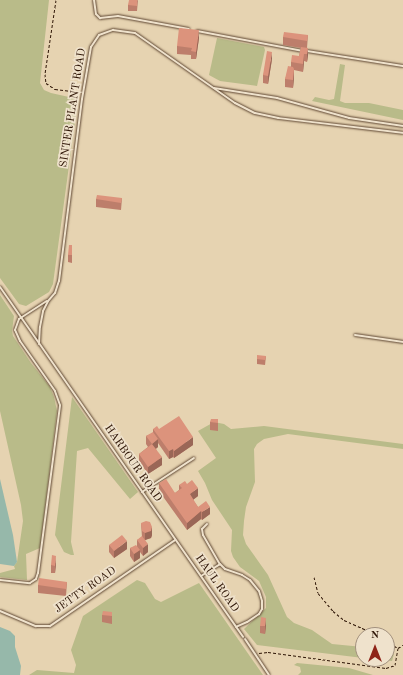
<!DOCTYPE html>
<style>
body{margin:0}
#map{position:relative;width:403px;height:675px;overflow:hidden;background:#e6d3b1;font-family:"Old Standard TT",serif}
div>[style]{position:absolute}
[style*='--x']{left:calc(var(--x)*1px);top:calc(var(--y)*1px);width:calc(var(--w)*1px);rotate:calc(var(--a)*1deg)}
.green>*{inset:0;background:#b9bb89}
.water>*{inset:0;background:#96b8aa}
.path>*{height:1px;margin-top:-0.5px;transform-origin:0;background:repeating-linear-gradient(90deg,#2f1606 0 3px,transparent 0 5px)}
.roads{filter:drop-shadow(0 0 1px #5d4531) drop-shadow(0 0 1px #5d4531)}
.lane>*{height:2px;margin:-1px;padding:0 1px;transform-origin:1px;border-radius:1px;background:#efe2cc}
.wall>*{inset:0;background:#bd7e6b}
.shaded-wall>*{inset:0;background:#9a6757}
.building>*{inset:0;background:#dc937c}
span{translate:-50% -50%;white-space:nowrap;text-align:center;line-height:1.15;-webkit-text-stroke:3.5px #efe2cc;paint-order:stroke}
.street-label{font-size:11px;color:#2f1606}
.north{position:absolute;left:355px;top:627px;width:40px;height:40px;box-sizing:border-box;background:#efe2cc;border:1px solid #a2907d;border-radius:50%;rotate:0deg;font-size:11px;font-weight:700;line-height:16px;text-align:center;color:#2f1606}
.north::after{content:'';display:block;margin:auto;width:14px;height:18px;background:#8f2418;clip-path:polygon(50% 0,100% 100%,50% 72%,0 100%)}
</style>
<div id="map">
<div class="green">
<i style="clip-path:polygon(0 0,49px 0,40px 83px,44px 90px,51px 93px,78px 99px,53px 284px,49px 292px,26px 306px,19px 304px,0 278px)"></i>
<i style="clip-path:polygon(217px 38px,264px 47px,265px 50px,257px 86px,220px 81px,209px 75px)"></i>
<i style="clip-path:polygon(340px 64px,345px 65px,340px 101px,345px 103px,369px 103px,403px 110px,403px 120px,312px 101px,315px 97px,329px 100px,334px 99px)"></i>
<i style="clip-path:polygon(0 295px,14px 316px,12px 331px,13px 336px,31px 363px,50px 387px,54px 397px,57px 411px,40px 548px,26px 554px,27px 580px,0 577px,0 573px,15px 569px,14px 566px,17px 562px,23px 521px,21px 505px,0 411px)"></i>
<i style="clip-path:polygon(72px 397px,138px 492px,130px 499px,88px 448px,77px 451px,71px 542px,74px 555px,71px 555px,64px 552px,55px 535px)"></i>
<i style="clip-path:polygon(214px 422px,224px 424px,231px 429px,264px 426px,403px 444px,403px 449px,288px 434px,264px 439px,257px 444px,254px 449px,255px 482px,246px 507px,244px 521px,243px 535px,246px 544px,268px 575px,287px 617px,294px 623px,312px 630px,332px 644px,363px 647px,363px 658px,257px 645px,244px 629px,266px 608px,266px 597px,259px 581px,240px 567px,233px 557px,231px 551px,232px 530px,212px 500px,205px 483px,198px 471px,216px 458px,198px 431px)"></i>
<i style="clip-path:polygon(137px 580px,145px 583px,155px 599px,161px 602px,199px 583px,263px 675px,29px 675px,37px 670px,74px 673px,76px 665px,71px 650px,83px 616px)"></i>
<i style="clip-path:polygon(387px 649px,394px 654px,392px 661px,373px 659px,387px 659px)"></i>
<i style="clip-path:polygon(297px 663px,349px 668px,373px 675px,298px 675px,301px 672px,300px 667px,294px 665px)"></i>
</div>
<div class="water">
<i style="clip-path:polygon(0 479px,13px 535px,17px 562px,14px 566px,0 564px)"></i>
<i style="clip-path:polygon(0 627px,10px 631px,15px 636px,15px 647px,21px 666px,20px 675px,0 675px)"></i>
</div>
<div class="path">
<i style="--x:56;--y:0;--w:75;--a:98.5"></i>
<i style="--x:45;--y:74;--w:9;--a:84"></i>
<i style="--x:46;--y:83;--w:11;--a:34"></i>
<i style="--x:55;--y:89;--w:25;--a:7"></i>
<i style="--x:314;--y:577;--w:16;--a:76"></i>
<i style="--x:318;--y:593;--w:23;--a:50"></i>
<i style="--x:333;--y:611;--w:14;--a:39"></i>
<i style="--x:344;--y:620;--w:37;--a:24"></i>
<i style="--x:387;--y:639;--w:13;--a:42"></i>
<i style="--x:259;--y:653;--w:9;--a:-6"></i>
<i style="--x:268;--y:652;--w:119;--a:7.7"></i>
<i style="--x:386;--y:668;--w:9;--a:-18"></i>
<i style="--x:395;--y:665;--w:17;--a:-80"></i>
<i style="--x:398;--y:648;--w:6;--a:-31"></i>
</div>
<div class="roads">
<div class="lane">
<i style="--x:94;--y:0;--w:14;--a:82"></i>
<i style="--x:96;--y:14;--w:6;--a:45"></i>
<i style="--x:100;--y:18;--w:18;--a:-6"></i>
<i style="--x:118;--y:16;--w:72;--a:10.4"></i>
<i style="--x:197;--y:31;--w:108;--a:10.7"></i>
<i style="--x:307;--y:51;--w:97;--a:8.9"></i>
<i style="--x:214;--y:88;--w:64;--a:9"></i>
<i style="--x:277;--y:98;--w:75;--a:15.5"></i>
<i style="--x:349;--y:118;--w:55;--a:8.4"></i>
<i style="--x:0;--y:287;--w:426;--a:55.2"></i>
<i style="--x:355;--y:335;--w:49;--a:8.3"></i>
<i style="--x:39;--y:344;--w:17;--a:-87"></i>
<i style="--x:40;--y:327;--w:16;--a:-79"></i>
<i style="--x:43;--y:311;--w:11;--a:-63"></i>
<i style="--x:48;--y:301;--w:11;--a:-49"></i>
<i style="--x:55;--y:293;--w:13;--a:-72"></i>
<i style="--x:59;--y:281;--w:183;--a:-82.8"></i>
<i style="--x:82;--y:99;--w:53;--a:-80.2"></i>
<i style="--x:91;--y:47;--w:14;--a:-56"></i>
<i style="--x:99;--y:35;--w:15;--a:-20"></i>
<i style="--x:113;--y:30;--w:22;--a:8"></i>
<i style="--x:135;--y:33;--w:122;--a:35"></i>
<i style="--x:235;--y:103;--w:22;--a:27"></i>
<i style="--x:255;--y:113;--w:24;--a:12"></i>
<i style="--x:278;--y:118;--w:126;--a:6.8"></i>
<i style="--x:142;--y:492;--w:62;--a:-33.2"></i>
<i style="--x:207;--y:524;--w:7;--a:135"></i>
<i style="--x:202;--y:529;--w:6;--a:81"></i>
<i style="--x:203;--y:535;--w:34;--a:60"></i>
<i style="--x:220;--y:564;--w:7;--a:45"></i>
<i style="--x:225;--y:569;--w:18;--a:19"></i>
<i style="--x:242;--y:575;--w:9;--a:32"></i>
<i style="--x:250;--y:580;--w:14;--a:51"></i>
<i style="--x:259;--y:591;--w:10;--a:73"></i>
<i style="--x:262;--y:601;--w:8;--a:90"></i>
<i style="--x:262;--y:609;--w:6;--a:121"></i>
<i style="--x:259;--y:614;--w:14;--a:146"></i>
<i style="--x:247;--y:622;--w:12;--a:156"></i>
<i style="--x:201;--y:576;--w:22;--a:-32"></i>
<i style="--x:0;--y:580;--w:30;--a:6"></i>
<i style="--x:30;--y:583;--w:7;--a:-34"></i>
<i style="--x:36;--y:579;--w:6;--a:-72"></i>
<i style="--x:38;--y:573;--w:169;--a:-82.5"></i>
<i style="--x:60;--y:405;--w:15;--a:-110"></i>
<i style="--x:55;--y:391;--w:61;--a:-125"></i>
<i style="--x:20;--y:341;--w:12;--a:-114"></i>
<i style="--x:15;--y:330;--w:12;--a:-70"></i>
<i style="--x:19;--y:319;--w:33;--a:-33"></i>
<i style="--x:0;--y:611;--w:39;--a:23"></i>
<i style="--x:36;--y:626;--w:14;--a:0"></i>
<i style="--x:50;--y:626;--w:152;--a:-34.5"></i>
<i style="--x:245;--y:639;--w:43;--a:56.3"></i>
</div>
</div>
<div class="wall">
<i style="clip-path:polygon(138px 0,137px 11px,128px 11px,128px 5px)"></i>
<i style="clip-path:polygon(308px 35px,307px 48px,308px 55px,307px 62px,304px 61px,303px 72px,294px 70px,294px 77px,293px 88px,285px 87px,285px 79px,291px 66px,291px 62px,299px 56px,301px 48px,283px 45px,283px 37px)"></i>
<i style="clip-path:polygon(199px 38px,196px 59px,191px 59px,191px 55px,177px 54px,177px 46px)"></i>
<i style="clip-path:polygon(272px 59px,268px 84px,263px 83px,263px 75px)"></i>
<i style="clip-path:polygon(122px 198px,121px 210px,96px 207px,96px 199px)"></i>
<i style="clip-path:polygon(72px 253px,72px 263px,68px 262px,68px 255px)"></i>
<i style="clip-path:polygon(266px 356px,265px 365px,257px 364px,257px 359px)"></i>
<i style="clip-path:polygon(218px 419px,218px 431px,210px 430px,210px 422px)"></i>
<i style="clip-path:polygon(153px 429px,159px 429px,193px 445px,174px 458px,173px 457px,169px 459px,158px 443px,158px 447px,156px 449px,162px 465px,148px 474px,139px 461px,139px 454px,148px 447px,146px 444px,146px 436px,153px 433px)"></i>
<i style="clip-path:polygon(159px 483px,175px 493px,179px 490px,179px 485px,187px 484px,198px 496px,193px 500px,198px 507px,210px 514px,202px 520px,201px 519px,187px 530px,159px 491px)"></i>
<i style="clip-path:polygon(141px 523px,152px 535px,151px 538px,145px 540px,148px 552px,143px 556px,140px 552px,140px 558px,134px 562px,130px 556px,130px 548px,137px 547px,137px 540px,142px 537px)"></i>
<i style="clip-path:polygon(109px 545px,127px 549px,114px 558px,109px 552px)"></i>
<i style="clip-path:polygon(56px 563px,55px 573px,51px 573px,51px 565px)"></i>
<i style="clip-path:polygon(67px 582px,66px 596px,38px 593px,38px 585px)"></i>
<i style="clip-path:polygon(112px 612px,112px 624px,102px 622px,102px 615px)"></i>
<i style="clip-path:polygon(266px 625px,265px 634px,260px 633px,260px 626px)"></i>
</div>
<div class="shaded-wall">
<i style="clip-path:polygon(199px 30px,199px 38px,196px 59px,196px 52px)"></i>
<i style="clip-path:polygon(308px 48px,308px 55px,307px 62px,307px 54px)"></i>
<i style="clip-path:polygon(272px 52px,272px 59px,268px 84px,268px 76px)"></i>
<i style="clip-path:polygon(304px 54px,304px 61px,303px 72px,303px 64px)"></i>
<i style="clip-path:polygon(294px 69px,294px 77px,293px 88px,293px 80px)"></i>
<i style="clip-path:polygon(193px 437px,193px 445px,174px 458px,174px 451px)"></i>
<i style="clip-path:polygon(158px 439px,158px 447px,152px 451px,152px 444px)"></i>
<i style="clip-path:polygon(173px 449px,173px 457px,169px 459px,169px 451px)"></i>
<i style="clip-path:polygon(162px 457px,162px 465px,148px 474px,148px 467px)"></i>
<i style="clip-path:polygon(198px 488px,198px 496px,190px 502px,190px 494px)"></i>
<i style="clip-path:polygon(210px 507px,210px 514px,202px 520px,202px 512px)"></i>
<i style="clip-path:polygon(201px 511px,201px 519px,187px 530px,187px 523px)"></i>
<i style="clip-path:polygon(152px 527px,152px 535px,151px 538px,145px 540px,145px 533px)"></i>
<i style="clip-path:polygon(127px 541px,127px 549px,114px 558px,114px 551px)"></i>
<i style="clip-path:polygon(148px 544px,148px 552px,143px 556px,143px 548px)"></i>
<i style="clip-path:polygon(140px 550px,140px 558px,134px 562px,134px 554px)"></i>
<i style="clip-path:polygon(56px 556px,56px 563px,55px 573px,55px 566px)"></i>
<i style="clip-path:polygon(266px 618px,266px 625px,265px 634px,265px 626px)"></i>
</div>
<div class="building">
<i style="clip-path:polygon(129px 0,137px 0,137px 6px,128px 5px)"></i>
<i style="clip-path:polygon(179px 28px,199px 30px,196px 52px,191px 51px,192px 48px,177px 46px)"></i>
<i style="clip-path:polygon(284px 32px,308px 35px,307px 41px,283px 37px)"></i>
<i style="clip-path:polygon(301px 47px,308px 48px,307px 54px,304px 54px,303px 64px,291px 62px,292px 55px,299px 56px)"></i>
<i style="clip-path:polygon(267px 51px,272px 52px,268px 76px,263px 75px)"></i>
<i style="clip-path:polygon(288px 66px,293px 67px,294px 69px,293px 80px,285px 79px)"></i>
<i style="clip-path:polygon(97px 195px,122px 198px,121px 203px,96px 199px)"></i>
<i style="clip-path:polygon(69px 245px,72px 245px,72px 255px,68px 255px)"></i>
<i style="clip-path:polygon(257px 355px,266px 356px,265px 360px,257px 359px)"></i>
<i style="clip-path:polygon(179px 416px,193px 437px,174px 451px,173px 449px,169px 451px,153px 429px,157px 426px,159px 429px)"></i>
<i style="clip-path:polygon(211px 419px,218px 419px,218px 423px,210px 422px)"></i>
<i style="clip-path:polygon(153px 432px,158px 439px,152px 444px,146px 436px)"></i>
<i style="clip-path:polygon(152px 444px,162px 457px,148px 467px,139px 454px)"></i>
<i style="clip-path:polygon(166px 479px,175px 493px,182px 488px,179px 485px,185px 481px,187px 484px,192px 480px,198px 488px,190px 494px,198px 507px,206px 501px,210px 507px,202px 512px,201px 511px,187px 523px,159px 483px)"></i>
<i style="clip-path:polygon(146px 521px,150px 522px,152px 527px,151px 531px,145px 533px,142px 531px,141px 523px)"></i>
<i style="clip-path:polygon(122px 535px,127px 541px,114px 551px,109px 545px)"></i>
<i style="clip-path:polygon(142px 536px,148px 544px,143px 548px,137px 540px)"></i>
<i style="clip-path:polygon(136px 545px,140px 550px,134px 554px,130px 548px)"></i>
<i style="clip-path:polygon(52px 555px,56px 556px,55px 566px,51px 565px)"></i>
<i style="clip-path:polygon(39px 578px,67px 582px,66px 589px,38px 585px)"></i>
<i style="clip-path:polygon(103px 611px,112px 612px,112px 616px,102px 615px)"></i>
<i style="clip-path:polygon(261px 617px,266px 618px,265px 626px,260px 626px)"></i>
</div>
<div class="street-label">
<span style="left:74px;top:108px;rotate:-81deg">SINTER PLANT ROAD</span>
<span style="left:132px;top:464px;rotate:55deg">HARBOUR ROAD</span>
<span style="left:216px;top:584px;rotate:55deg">HAUL ROAD</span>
<span style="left:86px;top:591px;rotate:-35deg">JETTY ROAD</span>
</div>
<div class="north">N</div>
</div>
